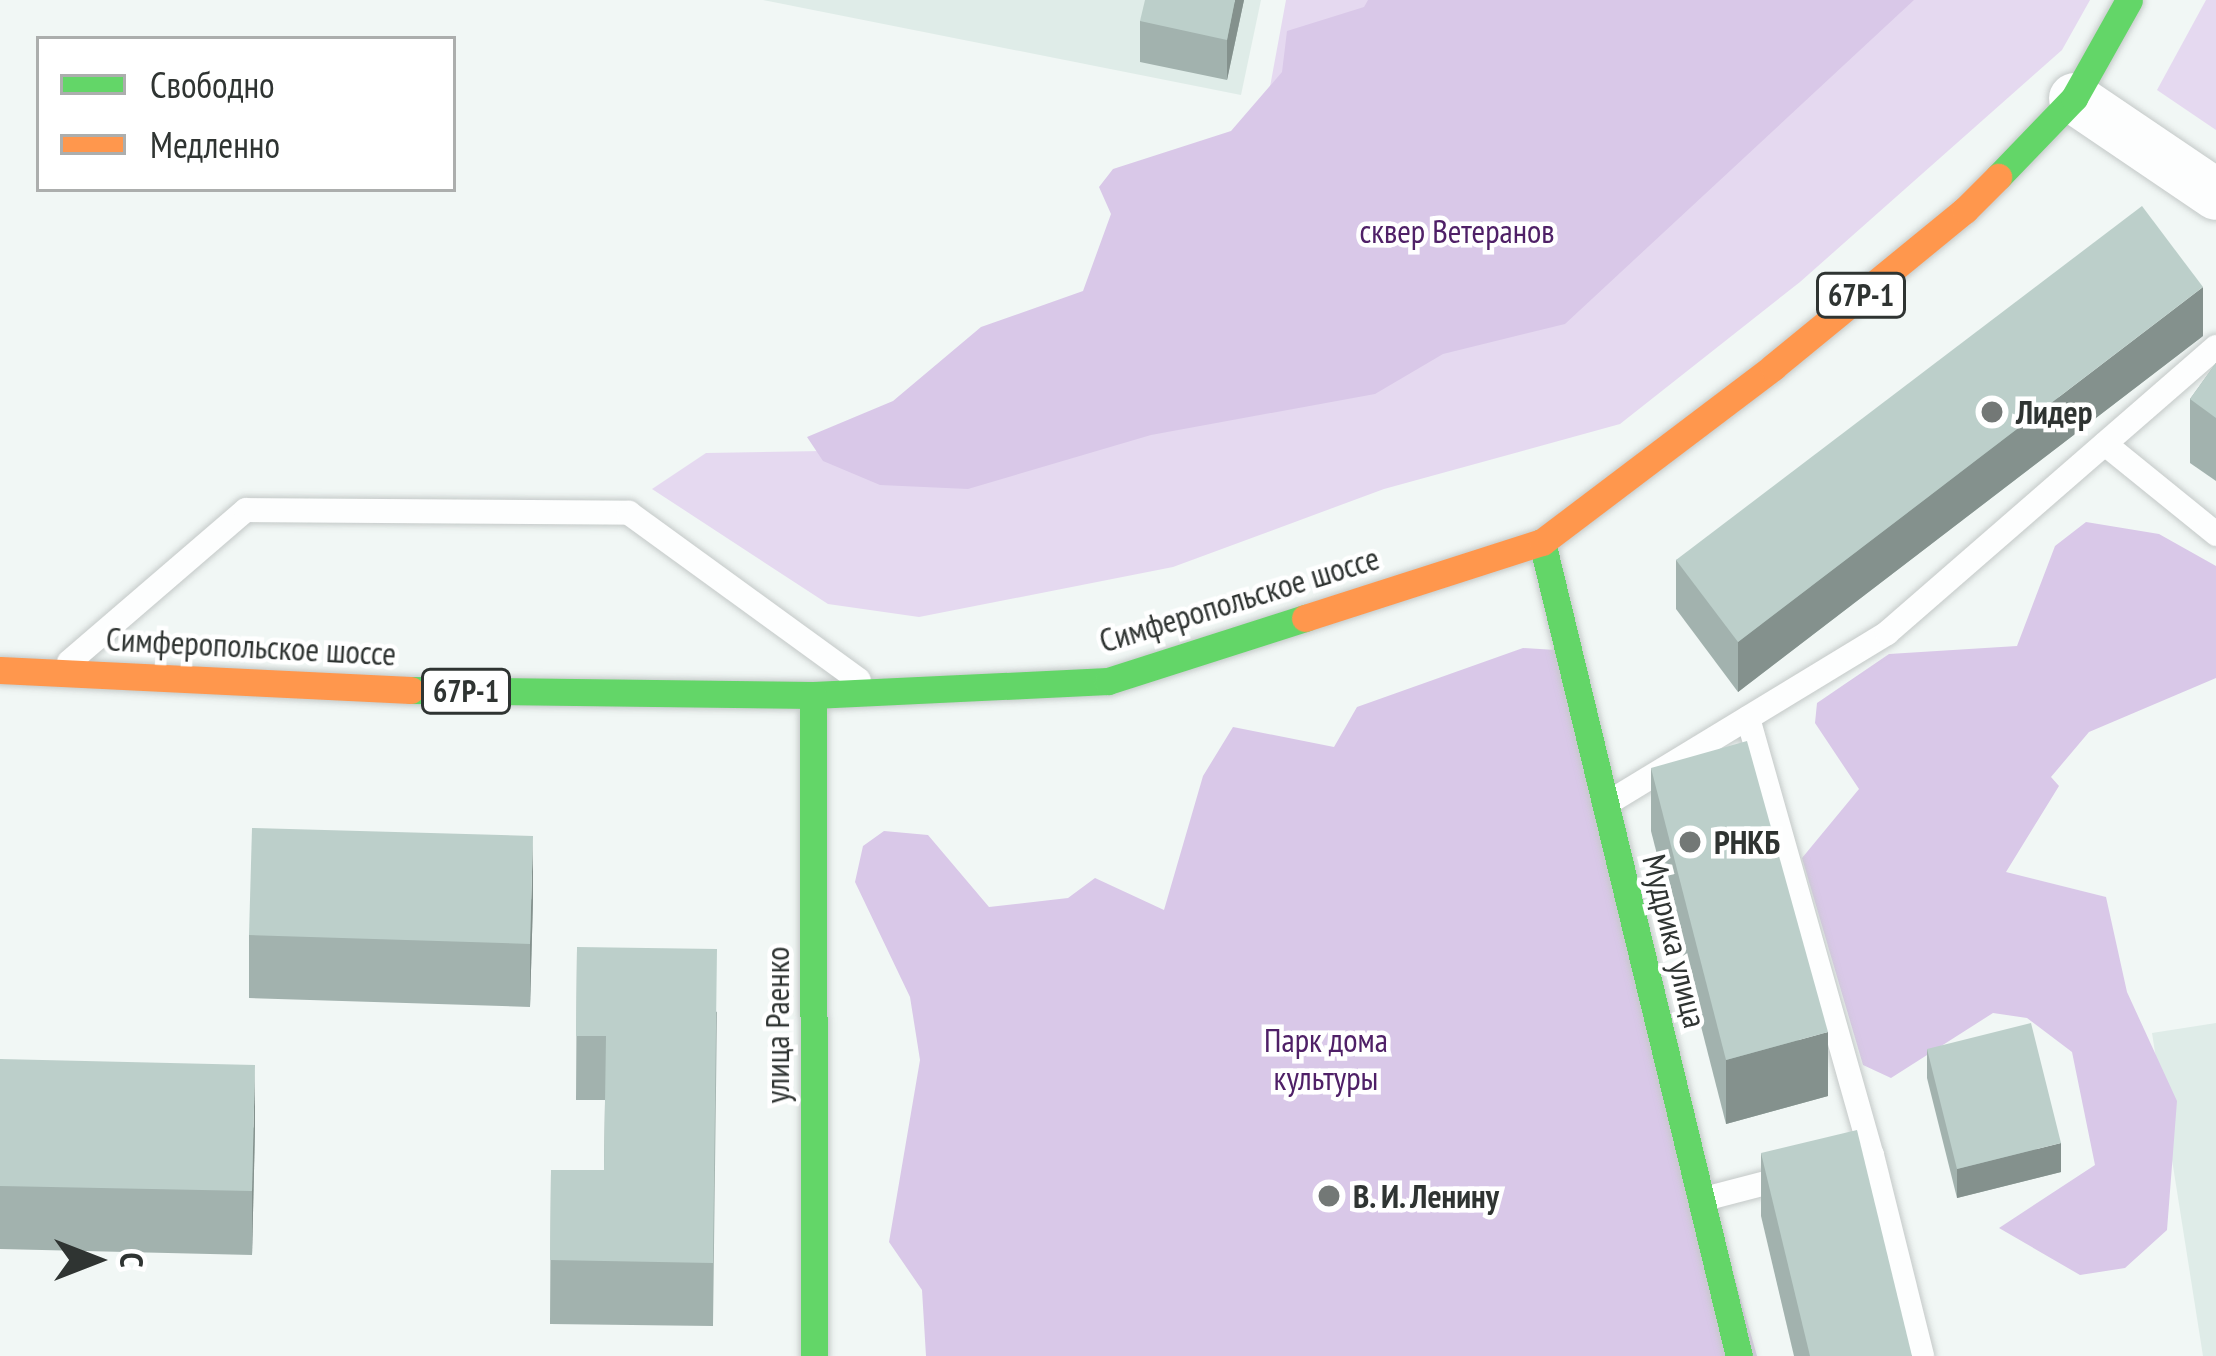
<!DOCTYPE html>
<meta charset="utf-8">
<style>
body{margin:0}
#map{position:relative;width:2216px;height:1356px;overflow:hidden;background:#f1f7f5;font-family:"PT Sans Narrow",sans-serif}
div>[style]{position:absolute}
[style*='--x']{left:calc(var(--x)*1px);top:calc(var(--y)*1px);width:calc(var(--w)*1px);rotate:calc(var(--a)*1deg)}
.built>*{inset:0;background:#dfece8}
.green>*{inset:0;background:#e5d9f0}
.forest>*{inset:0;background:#d9c8e8}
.roads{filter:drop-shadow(0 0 3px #c4c9c8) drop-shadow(0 0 3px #c4c9c8)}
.lane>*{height:24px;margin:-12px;padding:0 12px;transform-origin:12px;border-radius:12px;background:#fdfefe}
.street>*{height:51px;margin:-25.5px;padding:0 25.5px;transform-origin:25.5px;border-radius:25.5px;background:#fdfefe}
.fast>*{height:27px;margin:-13.5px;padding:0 13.5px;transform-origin:13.5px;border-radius:13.5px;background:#63d668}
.slow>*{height:27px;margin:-13.5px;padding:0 13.5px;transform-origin:13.5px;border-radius:13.5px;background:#ff974d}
.wall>*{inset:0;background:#a2b2ae}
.shaded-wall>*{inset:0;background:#84918d}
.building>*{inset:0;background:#bccfca}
.dots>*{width:33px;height:33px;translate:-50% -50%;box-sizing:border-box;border:6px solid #fff;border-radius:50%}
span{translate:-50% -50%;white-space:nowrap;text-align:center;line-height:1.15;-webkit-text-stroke:9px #fff;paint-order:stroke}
.shield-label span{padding:3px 9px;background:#fff;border:3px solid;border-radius:9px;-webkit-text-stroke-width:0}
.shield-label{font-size:30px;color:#2f3432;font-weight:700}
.park-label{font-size:33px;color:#4f2067}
.poi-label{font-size:33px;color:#2f3432;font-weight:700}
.left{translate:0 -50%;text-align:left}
.street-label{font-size:33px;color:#2f3432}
.legend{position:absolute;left:36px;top:36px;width:420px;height:156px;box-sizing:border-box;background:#fff;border:3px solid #acaead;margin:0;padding:15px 21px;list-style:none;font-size:36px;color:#2f3432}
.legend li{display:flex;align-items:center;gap:24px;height:60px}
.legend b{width:60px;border:3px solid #acaead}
.north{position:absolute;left:36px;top:1200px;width:120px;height:120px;-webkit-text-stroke:9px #fff;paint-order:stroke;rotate:90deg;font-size:33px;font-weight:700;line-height:48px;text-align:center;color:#2f3432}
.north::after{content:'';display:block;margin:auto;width:42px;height:54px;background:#2f3432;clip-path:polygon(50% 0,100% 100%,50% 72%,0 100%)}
</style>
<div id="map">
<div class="built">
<i style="clip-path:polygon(763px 0,1261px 0,1241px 95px)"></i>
<i style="clip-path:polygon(2216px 1023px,2216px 1356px,2203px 1356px,2152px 1033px)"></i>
</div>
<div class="green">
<i style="clip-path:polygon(1286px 0,2090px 0,2062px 50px,1800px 282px,1620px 424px,1384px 489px,1173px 567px,919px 617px,828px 604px,652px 489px,706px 453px,1005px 448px,1267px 103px)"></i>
<i style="clip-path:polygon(2206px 0,2216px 0,2216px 130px,2157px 90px)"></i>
</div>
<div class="forest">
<i style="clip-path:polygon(1368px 0,1914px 0,1565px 324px,1443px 354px,1375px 394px,1151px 435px,968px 489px,880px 485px,823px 461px,807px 437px,893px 401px,981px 327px,1083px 291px,1111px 214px,1099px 187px,1113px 169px,1231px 131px,1282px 72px,1287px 31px,1364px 7px)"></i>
<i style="clip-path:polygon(2086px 522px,2159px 534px,2216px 566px,2216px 678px,2089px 732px,2051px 777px,2059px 786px,2006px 872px,2106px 897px,2127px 992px,2177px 1101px,2167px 1230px,2125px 1268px,2080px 1275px,1999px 1228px,2095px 1165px,2072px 1052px,2027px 1018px,1993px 1013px,1891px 1078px,1863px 1065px,1802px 858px,1859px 789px,1815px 723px,1817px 703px,1889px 654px,2017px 646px,2055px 546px)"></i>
<i style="clip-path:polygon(1523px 648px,1556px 650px,1757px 1356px,926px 1356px,922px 1290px,889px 1242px,920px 1060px,910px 997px,855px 882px,863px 846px,884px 831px,928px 835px,989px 907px,1068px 898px,1095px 878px,1164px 910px,1203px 776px,1233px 727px,1334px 747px,1357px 707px)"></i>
</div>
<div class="roads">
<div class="lane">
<i style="--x:2105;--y:444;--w:143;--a:39"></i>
<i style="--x:69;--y:662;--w:233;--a:-40.7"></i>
<i style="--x:246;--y:510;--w:383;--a:0.4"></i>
<i style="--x:629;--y:513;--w:284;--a:36"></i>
<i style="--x:1748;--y:718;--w:454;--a:74.2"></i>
<i style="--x:1872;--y:1155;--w:42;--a:166.3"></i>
<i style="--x:1611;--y:801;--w:323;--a:-31.3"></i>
<i style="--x:1887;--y:633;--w:436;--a:-41"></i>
<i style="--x:1872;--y:1155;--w:207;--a:76"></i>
<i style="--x:1704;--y:1199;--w:91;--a:-14.6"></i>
</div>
<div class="street">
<i style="--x:2074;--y:98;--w:171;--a:34.1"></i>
</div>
<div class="fast">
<i style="--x:1998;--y:177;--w:110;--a:-46.1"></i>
<i style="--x:2074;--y:98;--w:112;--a:-60.7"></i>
<i style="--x:1542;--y:542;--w:837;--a:76.4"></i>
<i style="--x:411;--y:690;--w:402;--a:0.7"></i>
<i style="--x:813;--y:695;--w:295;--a:-2.7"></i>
<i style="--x:1108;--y:681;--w:207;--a:-17.7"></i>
<i style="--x:813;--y:695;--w:661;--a:89.91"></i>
</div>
<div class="slow">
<i style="--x:1305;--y:618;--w:249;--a:-17.8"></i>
<i style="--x:1542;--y:542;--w:290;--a:-37.1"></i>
<i style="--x:1773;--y:367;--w:248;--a:-39.3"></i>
<i style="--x:1965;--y:210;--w:47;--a:-45"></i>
<i style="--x:0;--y:670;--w:411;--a:2.8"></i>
</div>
</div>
<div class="wall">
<i style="clip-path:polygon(1244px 0,1227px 80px,1140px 62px,1140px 21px)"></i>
<i style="clip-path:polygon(2203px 336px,1738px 692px,1676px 609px,1676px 560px)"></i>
<i style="clip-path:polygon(2216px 363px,2216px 481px,2190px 463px,2190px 399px)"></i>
<i style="clip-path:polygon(1651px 768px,1828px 1096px,1726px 1124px,1651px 831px)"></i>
<i style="clip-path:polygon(533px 899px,530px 1007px,249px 998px,249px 935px)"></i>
<i style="clip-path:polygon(577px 947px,717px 1012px,713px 1326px,550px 1324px,551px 1170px,604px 1170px,605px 1100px,576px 1100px)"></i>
<i style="clip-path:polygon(1927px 1049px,2061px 1172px,1957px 1198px,1927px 1078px)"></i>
<i style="clip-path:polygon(0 1059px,255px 1128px,252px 1255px,0 1249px)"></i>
<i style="clip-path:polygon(1761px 1153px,1912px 1356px,1794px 1356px,1761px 1216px)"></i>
</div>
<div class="shaded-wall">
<i style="clip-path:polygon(1235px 0,1244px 0,1227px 80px,1227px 40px)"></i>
<i style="clip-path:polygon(2203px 287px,2203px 336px,1738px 692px,1738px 642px)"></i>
<i style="clip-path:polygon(533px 836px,533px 899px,530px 1007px,530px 944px)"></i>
<i style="clip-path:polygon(1828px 1032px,1828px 1096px,1726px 1124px,1726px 1060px)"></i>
<i style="clip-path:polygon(255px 1065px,255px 1128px,252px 1255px,252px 1191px)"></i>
<i style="clip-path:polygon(2061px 1143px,2061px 1172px,1957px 1198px,1957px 1169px)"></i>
</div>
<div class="building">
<i style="clip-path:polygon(1145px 0,1235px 0,1227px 40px,1140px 21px)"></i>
<i style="clip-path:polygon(2142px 206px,2203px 287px,1738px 642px,1676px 560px)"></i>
<i style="clip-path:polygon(2216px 363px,2216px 418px,2190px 399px)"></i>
<i style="clip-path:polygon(1747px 741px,1828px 1032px,1726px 1060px,1651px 768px)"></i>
<i style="clip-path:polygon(252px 828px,533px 836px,530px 944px,249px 935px)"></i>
<i style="clip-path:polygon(577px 947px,717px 949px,713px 1263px,550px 1260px,551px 1170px,604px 1170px,606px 1036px,576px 1036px)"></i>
<i style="clip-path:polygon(2031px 1023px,2061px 1143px,1957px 1169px,1927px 1049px)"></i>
<i style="clip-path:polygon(0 1059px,255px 1065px,252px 1191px,0 1186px)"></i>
<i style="clip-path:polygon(1857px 1130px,1912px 1356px,1810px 1356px,1761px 1153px)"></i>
</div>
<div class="dots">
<i style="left:1992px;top:412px;background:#737876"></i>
<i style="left:1690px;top:842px;background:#737876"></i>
<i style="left:1329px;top:1196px;background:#737876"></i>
</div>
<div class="shield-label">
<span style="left:1861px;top:295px">67Р-1</span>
<span style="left:466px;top:691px">67Р-1</span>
</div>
<div class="park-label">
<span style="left:1457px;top:231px">сквер Ветеранов</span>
<span style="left:1326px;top:1059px">Парк дома<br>культуры</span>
</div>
<div class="poi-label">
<span class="left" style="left:2016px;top:412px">Лидер</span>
<span class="left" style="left:1714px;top:842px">РНКБ</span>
<span class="left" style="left:1353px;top:1196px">В. И. Ленину</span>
</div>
<div class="street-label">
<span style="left:1239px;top:599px;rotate:-17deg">Симферопольское шоссе</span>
<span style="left:251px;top:646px;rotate:3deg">Симферопольское шоссе</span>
<span style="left:1675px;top:941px;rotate:76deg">Мудрика улица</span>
<span style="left:777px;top:1025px;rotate:-90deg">улица Раенко</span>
</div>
<ul class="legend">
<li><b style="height:15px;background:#63d668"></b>Свободно</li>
<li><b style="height:15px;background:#ff974d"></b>Медленно</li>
</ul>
<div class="north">С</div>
</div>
